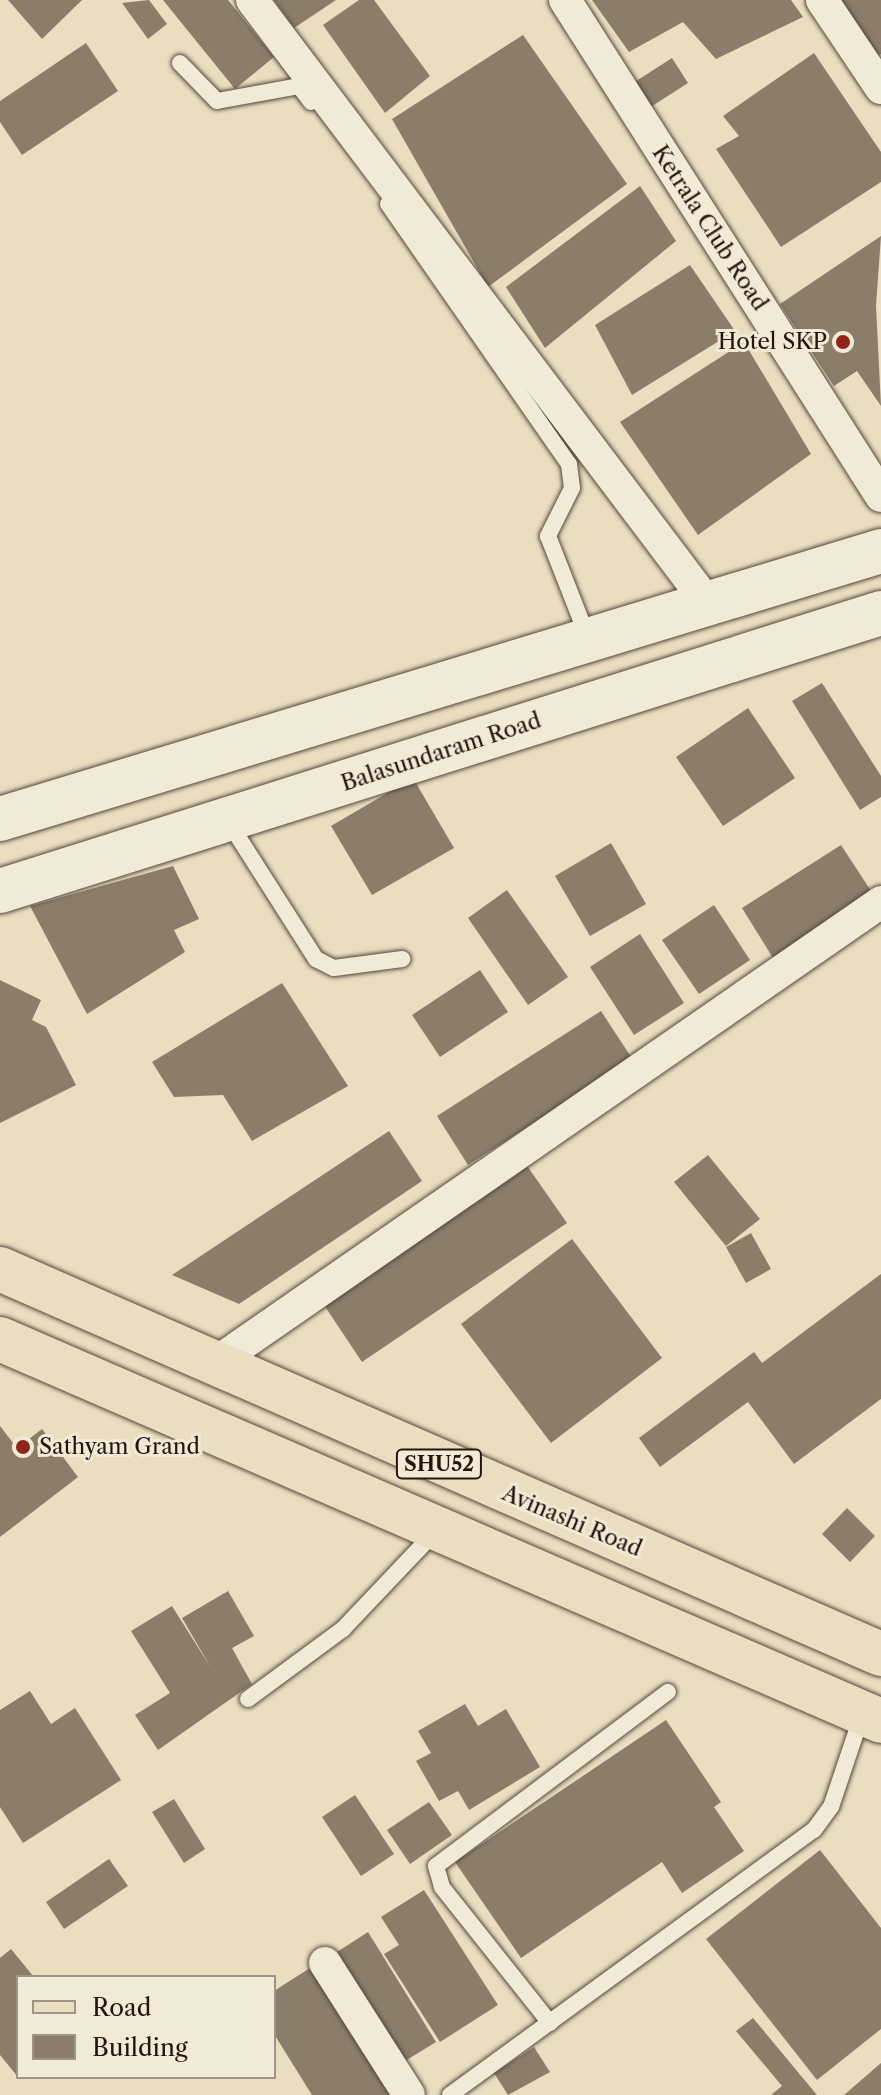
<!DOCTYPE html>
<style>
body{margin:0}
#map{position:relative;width:881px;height:2095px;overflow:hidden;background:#e9dec0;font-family:"Libre Caslon Text",serif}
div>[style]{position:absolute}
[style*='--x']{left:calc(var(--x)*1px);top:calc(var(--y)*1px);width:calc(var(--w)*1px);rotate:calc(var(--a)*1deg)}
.building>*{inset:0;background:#8a7e6b}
.roads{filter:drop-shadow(0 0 2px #55483b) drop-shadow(0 0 2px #55483b)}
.lane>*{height:16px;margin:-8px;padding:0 8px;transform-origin:8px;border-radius:8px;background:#f1ead6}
.street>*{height:32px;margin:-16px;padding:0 16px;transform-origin:16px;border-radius:16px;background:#f1ead6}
.secondary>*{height:44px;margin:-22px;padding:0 22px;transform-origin:22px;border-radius:22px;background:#f1ead6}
.primary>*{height:44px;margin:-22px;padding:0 22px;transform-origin:22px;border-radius:22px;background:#e9dec0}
.dots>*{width:22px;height:22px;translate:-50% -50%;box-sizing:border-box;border:4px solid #f1ead6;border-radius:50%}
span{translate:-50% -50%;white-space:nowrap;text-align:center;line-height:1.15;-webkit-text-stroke:6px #f1ead6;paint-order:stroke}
.shield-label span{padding:2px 6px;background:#f1ead6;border:2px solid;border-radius:6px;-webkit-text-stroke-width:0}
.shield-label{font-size:20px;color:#24160f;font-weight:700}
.street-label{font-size:22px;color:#24160f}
.poi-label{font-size:22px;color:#24160f}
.right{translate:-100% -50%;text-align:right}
.left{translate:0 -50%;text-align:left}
.legend{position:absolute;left:16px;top:1975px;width:260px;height:104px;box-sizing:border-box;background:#f1ead6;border:2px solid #9f9586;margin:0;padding:10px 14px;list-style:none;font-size:24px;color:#24160f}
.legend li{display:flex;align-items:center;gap:16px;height:40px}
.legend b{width:40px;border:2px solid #9f9586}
</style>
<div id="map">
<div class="building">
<i style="clip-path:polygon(8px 0,82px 0,42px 39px)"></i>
<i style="clip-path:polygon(149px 0,167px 24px,148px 39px,122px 3px)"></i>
<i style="clip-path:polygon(163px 0,228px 0,274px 57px,235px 89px)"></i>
<i style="clip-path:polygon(274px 0,336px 0,294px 28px)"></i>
<i style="clip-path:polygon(359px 0,374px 0,430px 76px,385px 113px,323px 25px)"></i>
<i style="clip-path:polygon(592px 0,791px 0,803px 17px,716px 59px,683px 22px,629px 52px)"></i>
<i style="clip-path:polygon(832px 0,881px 0,881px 54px,869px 61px)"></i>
<i style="clip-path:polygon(523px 35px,627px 184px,488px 287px,392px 119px)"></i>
<i style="clip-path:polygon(86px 43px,118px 91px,22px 155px,0 122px,0 101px)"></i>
<i style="clip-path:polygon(814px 53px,881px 152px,881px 182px,781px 247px,716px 149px,739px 136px,723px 116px)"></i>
<i style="clip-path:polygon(672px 58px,688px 83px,646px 110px,630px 85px)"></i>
<i style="clip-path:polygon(640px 186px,676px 241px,545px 348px,506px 287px)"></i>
<i style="clip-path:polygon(881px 236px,876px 306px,881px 406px,857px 371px,834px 386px,780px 304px)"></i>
<i style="clip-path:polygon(690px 265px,735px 331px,632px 395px,595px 325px)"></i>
<i style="clip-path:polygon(744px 342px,811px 454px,698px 535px,620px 422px)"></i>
<i style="clip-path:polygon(822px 683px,881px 776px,881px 797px,860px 810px,792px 701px)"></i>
<i style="clip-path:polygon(748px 708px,795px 778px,723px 826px,676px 757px)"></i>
<i style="clip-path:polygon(413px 778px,454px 848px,372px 895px,331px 826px)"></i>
<i style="clip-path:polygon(611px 843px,646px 904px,590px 936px,555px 876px)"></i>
<i style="clip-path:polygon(841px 845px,873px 894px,773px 958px,742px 908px)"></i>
<i style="clip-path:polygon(173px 866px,199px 919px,174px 930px,185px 952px,87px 1014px,30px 906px)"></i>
<i style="clip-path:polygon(507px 890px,568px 977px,528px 1005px,468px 918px)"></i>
<i style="clip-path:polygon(714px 905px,750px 960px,699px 994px,662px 940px)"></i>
<i style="clip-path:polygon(640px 934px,684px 1003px,634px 1035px,590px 967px)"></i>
<i style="clip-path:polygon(480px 970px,508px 1012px,440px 1057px,412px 1015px)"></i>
<i style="clip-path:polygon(0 980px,41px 1000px,32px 1020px,46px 1027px,76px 1085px,0 1123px)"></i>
<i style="clip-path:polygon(282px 983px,348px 1086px,252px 1141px,223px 1095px,174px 1097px,152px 1062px)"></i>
<i style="clip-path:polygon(601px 1011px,633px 1060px,468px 1165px,437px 1116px)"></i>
<i style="clip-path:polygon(389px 1131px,422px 1181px,239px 1304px,172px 1275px)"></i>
<i style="clip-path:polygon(708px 1155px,760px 1219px,726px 1246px,674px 1182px)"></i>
<i style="clip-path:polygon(523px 1160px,567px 1223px,362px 1362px,320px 1299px)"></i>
<i style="clip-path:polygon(751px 1233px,771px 1269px,746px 1283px,726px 1247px)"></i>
<i style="clip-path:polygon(572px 1239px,662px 1358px,551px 1443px,461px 1324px)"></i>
<i style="clip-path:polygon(881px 1274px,881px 1399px,794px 1464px,748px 1402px,660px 1467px,639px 1438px,754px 1352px,762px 1363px)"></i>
<i style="clip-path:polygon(0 1426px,17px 1448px,42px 1429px,78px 1477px,0 1537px)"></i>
<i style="clip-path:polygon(847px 1508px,875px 1536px,850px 1562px,822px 1534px)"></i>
<i style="clip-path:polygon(228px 1591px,254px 1636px,232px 1648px,252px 1684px,158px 1750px,135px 1715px,170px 1693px,131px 1631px,172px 1606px,211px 1668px,182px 1618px)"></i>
<i style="clip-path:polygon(30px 1691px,51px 1724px,75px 1708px,121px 1780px,23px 1843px,0 1807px,0 1710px)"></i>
<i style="clip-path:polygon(465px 1704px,478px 1726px,506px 1709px,540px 1767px,469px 1810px,458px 1791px,439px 1801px,416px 1761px,431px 1753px,418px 1731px)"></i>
<i style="clip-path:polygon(666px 1720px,721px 1802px,714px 1807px,744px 1851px,682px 1893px,662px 1862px,521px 1958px,455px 1862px)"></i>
<i style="clip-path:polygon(355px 1795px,394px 1854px,361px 1876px,322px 1817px)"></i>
<i style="clip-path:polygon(174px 1799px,205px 1849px,184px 1863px,152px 1812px)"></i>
<i style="clip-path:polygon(429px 1802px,452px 1835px,410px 1864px,387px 1830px)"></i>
<i style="clip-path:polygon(820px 1850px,881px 1928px,881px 2029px,817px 2080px,706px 1939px)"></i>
<i style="clip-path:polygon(109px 1859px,128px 1886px,64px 1929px,46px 1902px)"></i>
<i style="clip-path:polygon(424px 1890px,498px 2005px,440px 2042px,384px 1954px,399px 1945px,381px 1917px)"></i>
<i style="clip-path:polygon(368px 1932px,436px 2042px,405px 2061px,337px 1952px)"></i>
<i style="clip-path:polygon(11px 1949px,34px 1977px,18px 1977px,18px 2077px,0 2055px,0 1958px)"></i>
<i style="clip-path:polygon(310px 1968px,390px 2095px,312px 2095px,274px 2034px,274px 1991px)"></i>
<i style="clip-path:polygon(753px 2018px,817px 2095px,771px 2095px,782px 2086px,736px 2031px)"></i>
<i style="clip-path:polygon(534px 2047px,550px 2072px,508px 2095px,494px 2073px)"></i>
<i style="clip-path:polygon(881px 2063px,881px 2095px,844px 2095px)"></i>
</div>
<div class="roads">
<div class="lane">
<i style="--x:180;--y:63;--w:53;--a:45.8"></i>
<i style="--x:217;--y:101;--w:83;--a:-10.4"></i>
<i style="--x:299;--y:86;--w:20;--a:53"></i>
<i style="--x:388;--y:204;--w:317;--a:55.2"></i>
<i style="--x:569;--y:464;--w:24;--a:83"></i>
<i style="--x:572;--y:488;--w:54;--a:116.6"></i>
<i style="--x:548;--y:536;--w:110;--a:68.6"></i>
<i style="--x:228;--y:821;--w:164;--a:57.5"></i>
<i style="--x:316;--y:959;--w:20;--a:27"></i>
<i style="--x:334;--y:968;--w:69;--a:-7.5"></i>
<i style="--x:248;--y:1699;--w:118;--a:-36.4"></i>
<i style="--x:343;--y:1629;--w:137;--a:-46.5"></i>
<i style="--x:550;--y:2023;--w:174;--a:-128.5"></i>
<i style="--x:442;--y:1887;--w:22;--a:-106"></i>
<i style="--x:436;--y:1866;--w:290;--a:-36.9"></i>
<i style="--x:450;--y:2095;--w:450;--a:-36.1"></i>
<i style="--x:814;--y:1830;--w:29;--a:-54"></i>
<i style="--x:831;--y:1807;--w:97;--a:-71.4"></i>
</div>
<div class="street">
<i style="--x:252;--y:0;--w:758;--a:52.93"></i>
<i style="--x:565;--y:0;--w:588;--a:57.5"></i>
<i style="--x:822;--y:0;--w:106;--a:56.2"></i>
<i style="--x:211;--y:1366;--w:815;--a:-34.7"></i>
<i style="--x:325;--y:1963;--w:156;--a:57.5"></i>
</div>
<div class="secondary">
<i style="--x:0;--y:819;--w:921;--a:-16.92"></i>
<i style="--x:0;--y:891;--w:924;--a:-17.51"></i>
</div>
<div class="primary">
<i style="--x:0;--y:1269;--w:961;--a:23.61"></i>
<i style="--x:0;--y:1339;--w:960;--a:23.44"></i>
</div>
</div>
<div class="dots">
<i style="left:843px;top:342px;background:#8f2418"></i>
<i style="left:23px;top:1447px;background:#8f2418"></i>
</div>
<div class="shield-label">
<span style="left:439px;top:1464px">SHU52</span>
</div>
<div class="street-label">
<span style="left:710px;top:228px;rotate:57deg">Ketrala Club Road</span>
<span style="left:441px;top:752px;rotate:-18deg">Balasundaram Road</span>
<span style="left:572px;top:1521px;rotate:23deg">Avinashi Road</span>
</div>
<div class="poi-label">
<span class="right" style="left:827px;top:342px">Hotel SKP</span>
<span class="left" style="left:39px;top:1447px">Sathyam Grand</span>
</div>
<ul class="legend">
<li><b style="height:10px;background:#e9dec0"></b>Road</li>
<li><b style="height:22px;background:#8a7e6b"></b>Building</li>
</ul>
</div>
